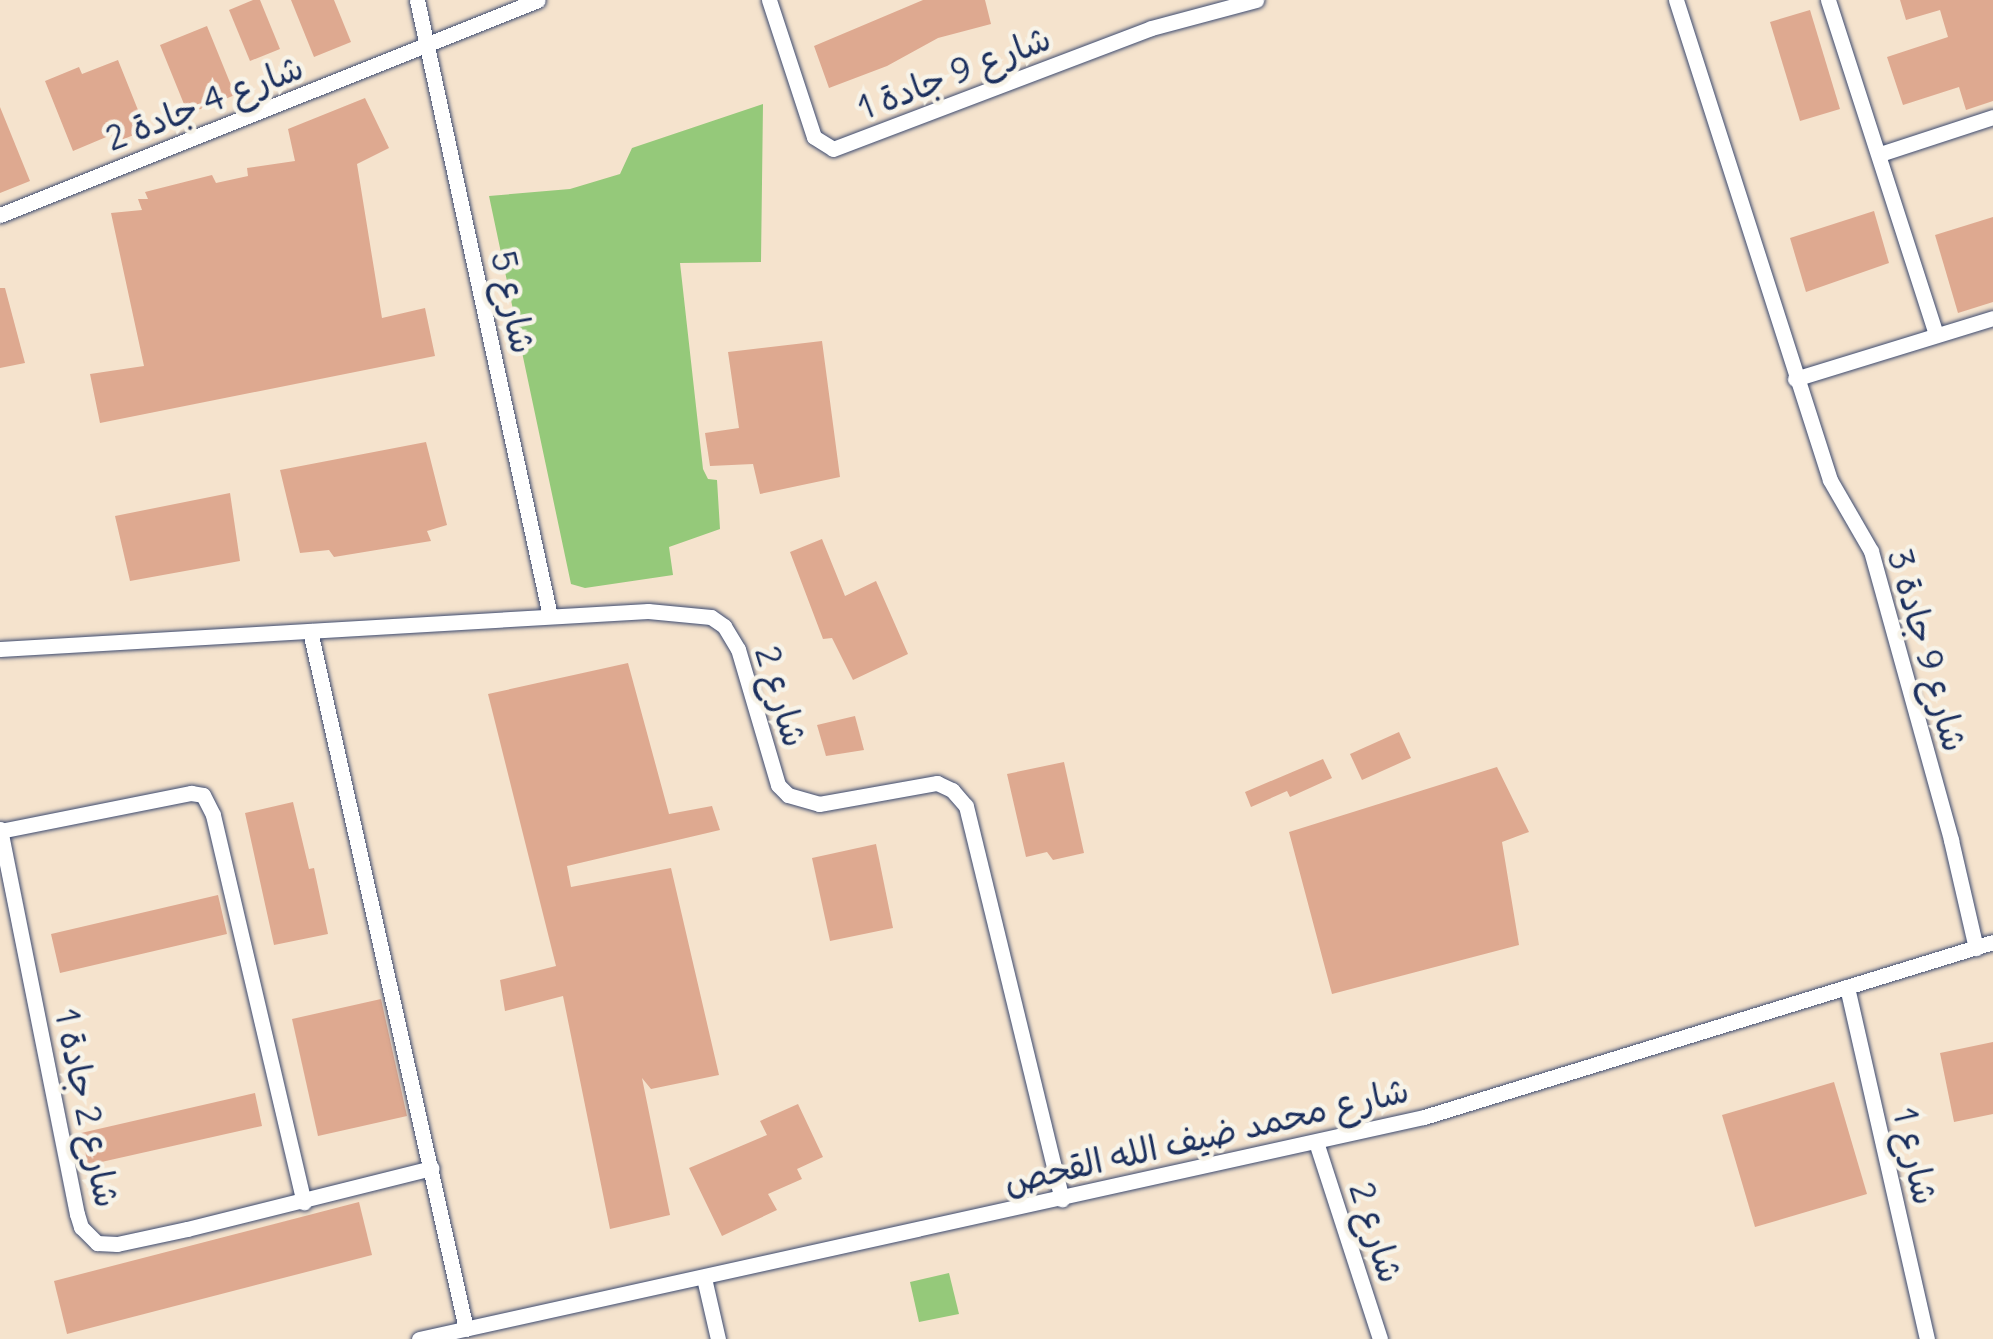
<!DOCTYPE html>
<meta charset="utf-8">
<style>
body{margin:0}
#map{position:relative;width:1993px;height:1339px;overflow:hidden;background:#f5e3cd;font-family:Delius,"Playpen Sans Arabic",sans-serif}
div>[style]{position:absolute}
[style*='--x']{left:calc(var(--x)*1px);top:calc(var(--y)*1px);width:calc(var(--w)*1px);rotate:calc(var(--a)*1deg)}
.green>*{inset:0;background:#95c97a}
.building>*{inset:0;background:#dea990}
.roads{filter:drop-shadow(0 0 2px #3c4a6f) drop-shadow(0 0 2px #3c4a6f)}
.minor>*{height:15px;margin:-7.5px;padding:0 7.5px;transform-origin:7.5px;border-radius:7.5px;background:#fff}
span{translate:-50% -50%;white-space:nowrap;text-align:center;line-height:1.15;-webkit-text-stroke:9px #f7f3e8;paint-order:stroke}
.street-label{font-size:35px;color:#1b2f5e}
</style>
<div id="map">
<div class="green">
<i style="clip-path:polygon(763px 104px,761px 262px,680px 263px,703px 469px,708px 479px,717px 480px,720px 529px,669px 547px,673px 575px,585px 588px,571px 584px,489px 196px,570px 189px,620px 174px,632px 148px)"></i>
<i style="clip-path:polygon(949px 1273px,959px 1314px,919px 1322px,910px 1282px)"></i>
</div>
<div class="building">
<i style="clip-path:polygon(253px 0,260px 0,280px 49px,250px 61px,229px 10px)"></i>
<i style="clip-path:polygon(291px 0,334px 0,351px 42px,314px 57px)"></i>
<i style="clip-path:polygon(923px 0,985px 0,991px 24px,938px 38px,887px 66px,829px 88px,814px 46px)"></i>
<i style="clip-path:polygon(1900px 0,1993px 0,1993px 101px,1966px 110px,1959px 87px,1903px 105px,1887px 57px,1948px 37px,1940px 10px,1906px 20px)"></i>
<i style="clip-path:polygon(1810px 10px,1840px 109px,1800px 121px,1770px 22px)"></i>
<i style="clip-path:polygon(207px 26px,235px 95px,188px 114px,160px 45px)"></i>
<i style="clip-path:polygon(118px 60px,146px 130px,114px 143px,111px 135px,73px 151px,45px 81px,79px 67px,82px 74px)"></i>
<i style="clip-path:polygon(365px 98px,389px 148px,357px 164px,382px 318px,425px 308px,435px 356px,100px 423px,90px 374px,144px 366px,111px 213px,142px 210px,138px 199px,148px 199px,145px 192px,212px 175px,216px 183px,248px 176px,247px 168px,295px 161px,288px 129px)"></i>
<i style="clip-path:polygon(0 107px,30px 181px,0 193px)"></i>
<i style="clip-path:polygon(1874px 211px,1889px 263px,1806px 292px,1790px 238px)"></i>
<i style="clip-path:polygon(1993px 217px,1993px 302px,1958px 313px,1935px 235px)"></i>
<i style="clip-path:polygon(0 288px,5px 288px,25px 363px,0 368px)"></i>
<i style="clip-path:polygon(822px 341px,840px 477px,760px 494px,753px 464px,710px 466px,705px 433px,739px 428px,728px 352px)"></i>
<i style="clip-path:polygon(426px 442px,447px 525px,427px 531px,431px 541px,334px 557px,329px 550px,300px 553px,280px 470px)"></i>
<i style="clip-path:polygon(230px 493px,240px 561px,130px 581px,115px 516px)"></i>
<i style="clip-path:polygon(822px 539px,845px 596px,876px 581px,908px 654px,853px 680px,832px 638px,823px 639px,790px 552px)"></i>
<i style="clip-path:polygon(628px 663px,669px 814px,712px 806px,720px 830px,567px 866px,571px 887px,671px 868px,719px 1075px,651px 1089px,642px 1078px,670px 1215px,610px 1229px,563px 996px,505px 1011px,500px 980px,556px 966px,488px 694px)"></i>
<i style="clip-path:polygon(855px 716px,864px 750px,826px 756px,817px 725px)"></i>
<i style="clip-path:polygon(1399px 732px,1411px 758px,1362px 780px,1350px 754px)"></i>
<i style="clip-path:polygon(1323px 759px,1332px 778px,1290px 797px,1287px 791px,1251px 807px,1245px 792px)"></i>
<i style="clip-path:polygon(1064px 762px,1084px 853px,1053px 860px,1047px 852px,1026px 857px,1007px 774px)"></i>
<i style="clip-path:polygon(1497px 767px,1529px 832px,1502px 842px,1519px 945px,1332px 994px,1289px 832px)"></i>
<i style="clip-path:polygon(293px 802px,309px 869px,314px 868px,328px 934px,274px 945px,245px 813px)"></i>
<i style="clip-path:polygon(876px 844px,893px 928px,830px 941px,812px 858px)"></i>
<i style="clip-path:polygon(218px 895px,227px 934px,60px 973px,51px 934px)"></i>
<i style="clip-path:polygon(381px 999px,407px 1116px,318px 1136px,292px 1019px)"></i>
<i style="clip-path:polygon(1993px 1042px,1993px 1114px,1954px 1122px,1940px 1053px)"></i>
<i style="clip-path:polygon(1834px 1082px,1867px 1194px,1755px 1227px,1722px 1115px)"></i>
<i style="clip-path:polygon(255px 1093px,262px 1126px,88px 1165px,81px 1133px)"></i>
<i style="clip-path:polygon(798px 1104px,823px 1157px,797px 1169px,802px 1179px,768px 1194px,777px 1210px,722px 1236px,689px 1168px,767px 1135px,760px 1121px)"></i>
<i style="clip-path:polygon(359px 1202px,372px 1255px,67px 1334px,54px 1281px)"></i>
</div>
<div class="roads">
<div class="minor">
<i style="--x:417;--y:0;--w:630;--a:77.82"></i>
<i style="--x:769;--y:0;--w:144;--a:71.8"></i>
<i style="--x:814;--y:137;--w:22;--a:32"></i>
<i style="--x:833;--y:149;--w:340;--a:-20.8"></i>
<i style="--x:1151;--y:28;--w:109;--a:-14.9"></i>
<i style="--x:1676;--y:0;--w:504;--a:72.21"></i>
<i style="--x:1830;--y:480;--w:82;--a:60"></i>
<i style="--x:1871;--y:551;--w:300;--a:74.5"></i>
<i style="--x:1951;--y:840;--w:111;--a:77"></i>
<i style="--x:1828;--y:0;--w:351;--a:72.1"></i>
<i style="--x:1880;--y:154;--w:119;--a:-18.1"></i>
<i style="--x:0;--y:215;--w:579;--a:-21.78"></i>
<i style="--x:1795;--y:379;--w:207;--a:-17.1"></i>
<i style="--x:310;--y:631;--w:715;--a:77.4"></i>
<i style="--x:0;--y:649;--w:649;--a:-3.36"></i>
<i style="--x:648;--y:611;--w:63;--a:5.4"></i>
<i style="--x:711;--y:617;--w:16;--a:35"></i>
<i style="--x:724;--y:626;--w:27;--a:59"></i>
<i style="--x:738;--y:649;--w:142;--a:73.6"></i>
<i style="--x:778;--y:785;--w:14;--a:45"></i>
<i style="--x:788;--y:795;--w:32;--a:16"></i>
<i style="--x:819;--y:804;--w:120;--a:-10.1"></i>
<i style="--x:937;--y:783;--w:17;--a:25"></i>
<i style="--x:952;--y:790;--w:21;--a:49"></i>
<i style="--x:966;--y:806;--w:405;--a:76.3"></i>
<i style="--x:0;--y:829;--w:393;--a:78.7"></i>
<i style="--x:77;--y:1214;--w:14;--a:73"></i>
<i style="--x:81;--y:1227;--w:23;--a:45"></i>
<i style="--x:97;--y:1243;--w:20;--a:3"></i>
<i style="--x:117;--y:1244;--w:72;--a:-12.1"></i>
<i style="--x:187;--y:1229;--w:252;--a:-14"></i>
<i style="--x:0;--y:831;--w:195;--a:-11.3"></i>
<i style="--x:191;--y:793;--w:12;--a:9"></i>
<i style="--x:203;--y:795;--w:22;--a:63"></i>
<i style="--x:213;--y:815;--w:398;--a:76.8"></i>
<i style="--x:1847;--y:987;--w:361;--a:77.2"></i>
<i style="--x:1317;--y:1145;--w:204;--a:72"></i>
<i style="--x:704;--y:1278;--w:63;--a:77.1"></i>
<i style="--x:419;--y:1339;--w:1029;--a:-12.46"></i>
<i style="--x:1424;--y:1117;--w:595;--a:-17.1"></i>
</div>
</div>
<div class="street-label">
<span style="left:954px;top:72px;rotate:-21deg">شارع 9 جادة 1</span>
<span style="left:204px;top:102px;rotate:-21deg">شارع 4 جادة 2</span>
<span style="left:514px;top:302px;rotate:78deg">شارع 5</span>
<span style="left:1928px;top:650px;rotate:74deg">شارع 9 جادة 3</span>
<span style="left:782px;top:696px;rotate:73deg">شارع 2</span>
<span style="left:88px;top:1108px;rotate:78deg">شارع 2 جادة 1</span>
<span style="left:1206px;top:1135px;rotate:-13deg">شارع محمد ضيف الله القحص</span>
<span style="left:1916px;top:1156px;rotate:77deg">شارع 1</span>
<span style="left:1377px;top:1232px;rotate:72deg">شارع 2</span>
</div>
</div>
